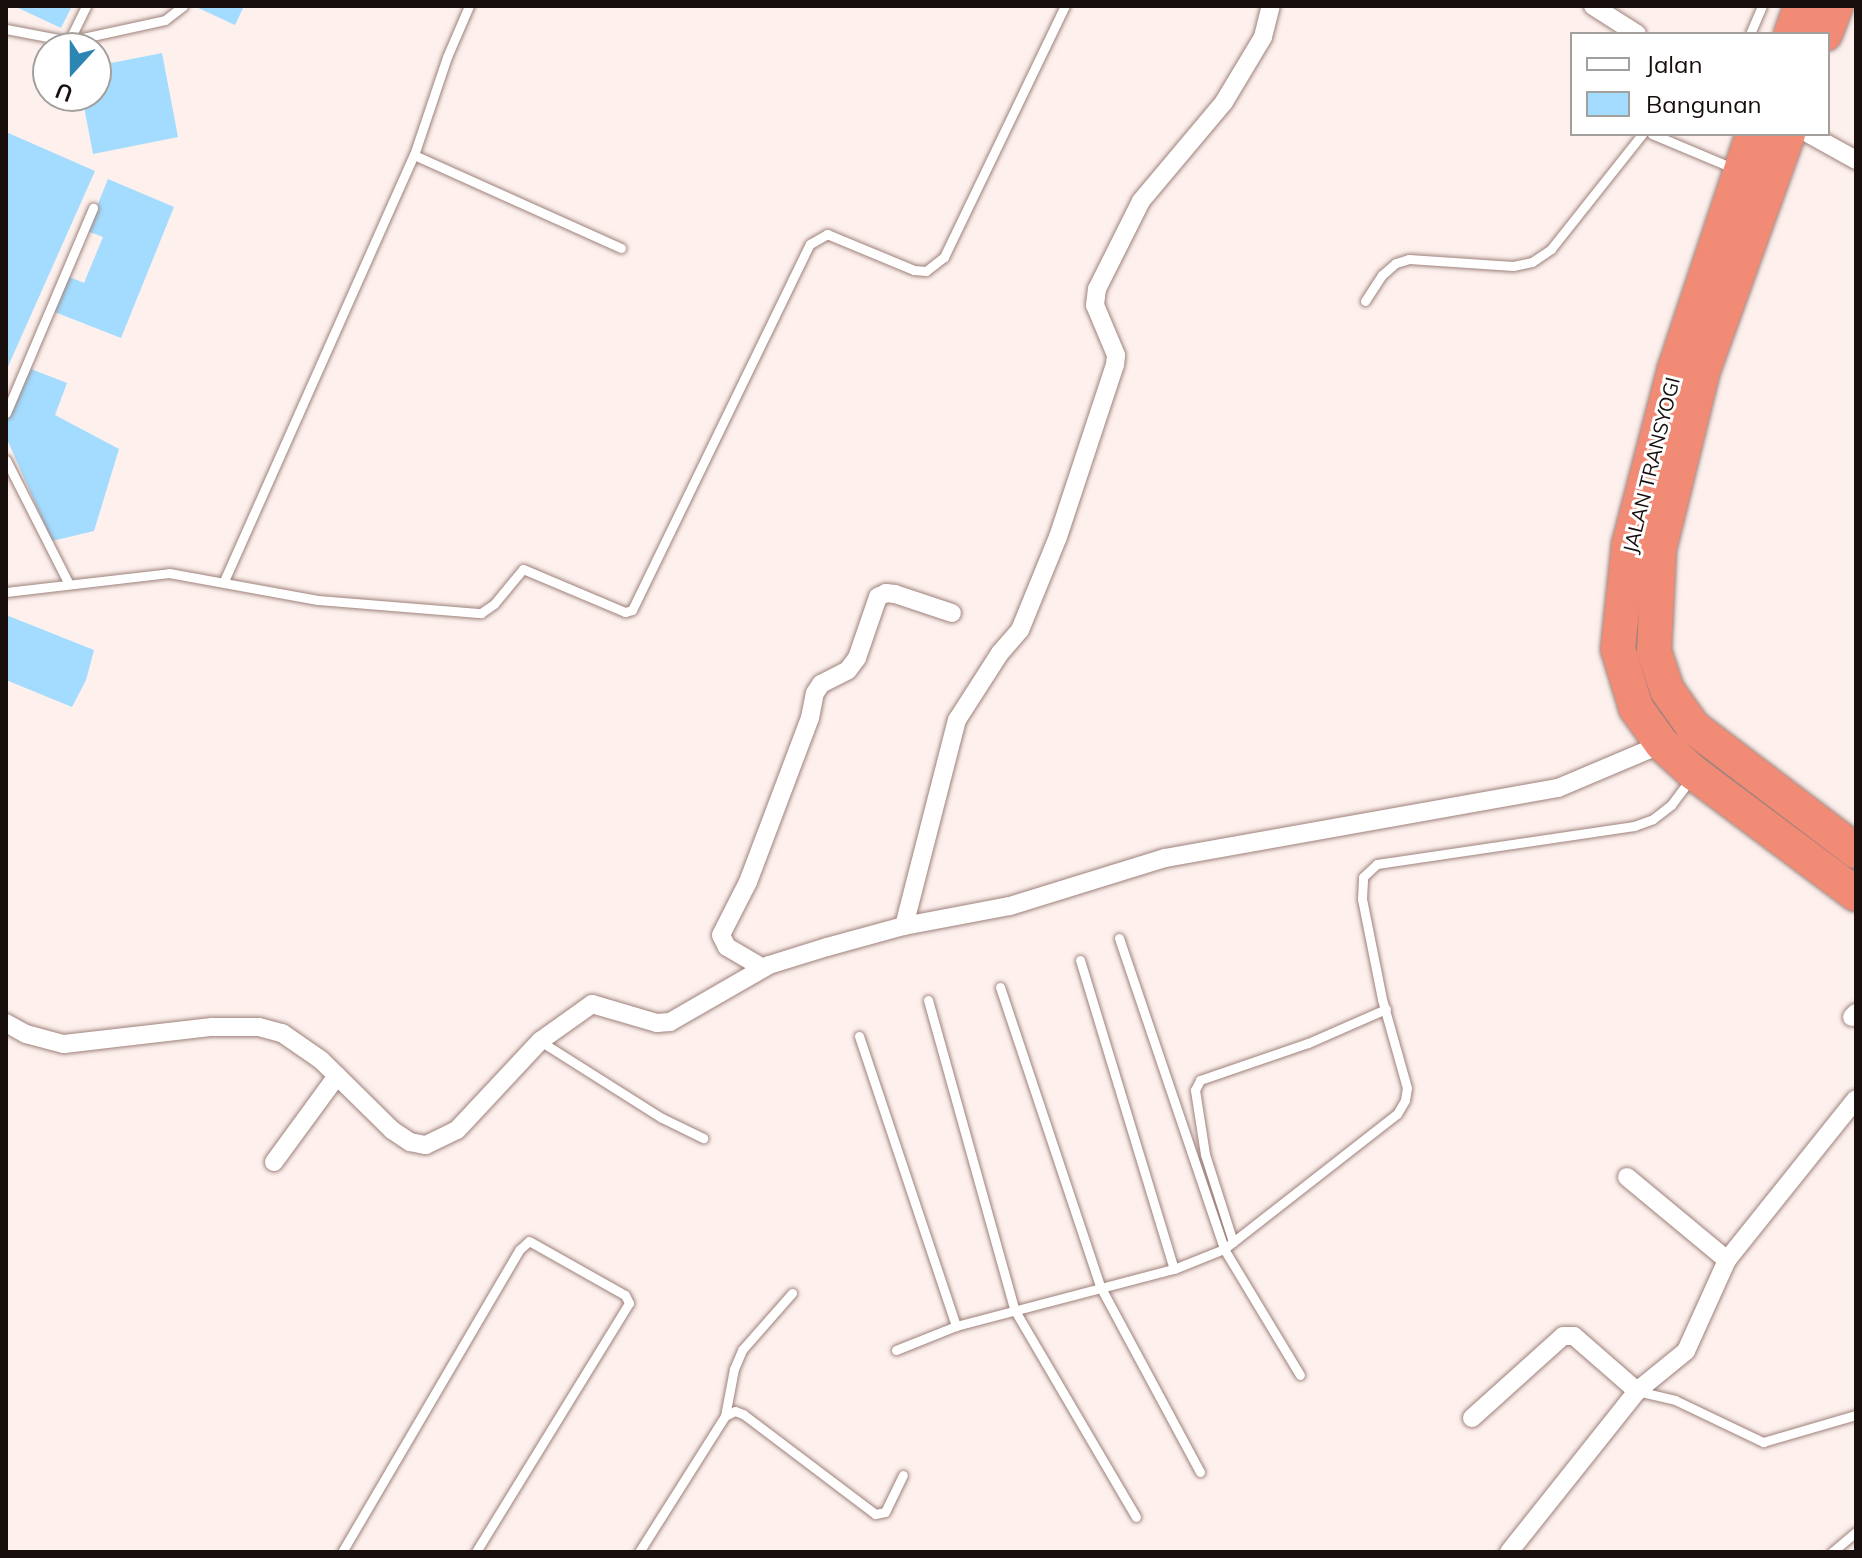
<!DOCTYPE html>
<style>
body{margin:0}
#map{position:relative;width:1862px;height:1558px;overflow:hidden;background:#fdf0ed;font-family:Mulish,sans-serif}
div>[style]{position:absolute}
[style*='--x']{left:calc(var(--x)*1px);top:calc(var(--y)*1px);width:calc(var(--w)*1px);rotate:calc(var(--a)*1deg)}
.building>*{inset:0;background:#a3dcff}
.roads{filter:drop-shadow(0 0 2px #9e817b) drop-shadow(0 0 2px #9e817b)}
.lane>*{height:9px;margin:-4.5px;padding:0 4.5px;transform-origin:4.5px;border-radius:4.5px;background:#fff}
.street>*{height:18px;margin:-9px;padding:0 9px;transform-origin:9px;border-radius:9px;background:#fff}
.highway>*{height:34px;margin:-17px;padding:0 17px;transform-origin:17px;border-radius:17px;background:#f18b76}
span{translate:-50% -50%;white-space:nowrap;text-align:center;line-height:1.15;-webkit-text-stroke:6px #fff;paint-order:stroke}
.street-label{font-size:20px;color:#180e0b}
.frame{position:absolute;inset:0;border:8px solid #180e0b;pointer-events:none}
.legend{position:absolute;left:1570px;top:32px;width:260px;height:104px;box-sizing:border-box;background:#fff;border:2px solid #a39f9d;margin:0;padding:10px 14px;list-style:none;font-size:24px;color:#180e0b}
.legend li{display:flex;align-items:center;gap:16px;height:40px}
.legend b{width:40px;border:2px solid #a39f9d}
.north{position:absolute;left:32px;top:32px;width:80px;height:80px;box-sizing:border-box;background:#fff;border:2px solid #a39f9d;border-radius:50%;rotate:201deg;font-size:22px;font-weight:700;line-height:32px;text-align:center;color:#180e0b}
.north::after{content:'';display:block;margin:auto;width:28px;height:36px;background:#2c85b3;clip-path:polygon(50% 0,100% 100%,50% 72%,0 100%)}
</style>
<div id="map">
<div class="building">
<i style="clip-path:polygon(14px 6px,72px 6px,61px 28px)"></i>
<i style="clip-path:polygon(194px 6px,244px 6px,235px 25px)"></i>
<i style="clip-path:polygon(162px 53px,178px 137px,93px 154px,82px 96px,96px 96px,96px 66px)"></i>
<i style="clip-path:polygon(6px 132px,95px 171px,6px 371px)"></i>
<i style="clip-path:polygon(108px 179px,174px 207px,121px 338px,52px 311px,67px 276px,84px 283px,103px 237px,87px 231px)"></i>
<i style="clip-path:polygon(31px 369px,67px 383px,55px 415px,119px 449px,94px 531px,52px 541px,6px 437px,6px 420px)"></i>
<i style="clip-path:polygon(6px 615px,94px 650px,86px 680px,72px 707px,6px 680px)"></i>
</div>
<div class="roads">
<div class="lane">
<i style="--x:6;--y:29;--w:64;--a:10.8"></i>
<i style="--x:69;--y:41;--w:39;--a:-64"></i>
<i style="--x:1750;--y:34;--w:30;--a:-67"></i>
<i style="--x:69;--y:41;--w:98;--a:-12.3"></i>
<i style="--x:165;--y:20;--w:23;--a:-38"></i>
<i style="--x:1652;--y:134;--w:88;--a:22.8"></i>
<i style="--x:414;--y:155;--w:227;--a:24.2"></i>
<i style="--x:1365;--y:301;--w:31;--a:-57"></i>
<i style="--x:1382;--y:275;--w:18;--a:-41"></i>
<i style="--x:1396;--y:263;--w:14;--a:-17"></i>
<i style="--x:1409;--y:259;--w:104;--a:3.9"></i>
<i style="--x:1513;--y:266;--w:19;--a:-12"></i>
<i style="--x:1532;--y:262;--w:23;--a:-34"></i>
<i style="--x:1551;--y:249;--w:147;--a:-51.6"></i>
<i style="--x:6;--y:413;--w:223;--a:-67"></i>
<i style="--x:6;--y:460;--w:137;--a:63.1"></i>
<i style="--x:224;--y:581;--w:466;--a:-66"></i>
<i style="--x:414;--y:155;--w:103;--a:-71.4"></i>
<i style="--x:447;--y:57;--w:56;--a:-66.7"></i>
<i style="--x:6;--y:592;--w:164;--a:-6.6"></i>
<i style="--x:169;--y:573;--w:151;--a:10.3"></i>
<i style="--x:318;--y:600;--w:164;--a:4.6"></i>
<i style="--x:481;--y:613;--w:16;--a:-35"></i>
<i style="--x:494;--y:604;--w:45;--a:-50.4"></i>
<i style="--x:523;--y:569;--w:111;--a:22.9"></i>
<i style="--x:625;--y:612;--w:7;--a:-16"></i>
<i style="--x:632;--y:610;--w:407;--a:-64.1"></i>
<i style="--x:810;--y:244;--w:20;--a:-30"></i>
<i style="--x:827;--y:234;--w:94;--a:22.5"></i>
<i style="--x:914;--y:270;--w:12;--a:5"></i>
<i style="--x:926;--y:271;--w:23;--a:-38"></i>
<i style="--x:944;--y:257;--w:279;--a:-64.3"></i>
<i style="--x:1119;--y:938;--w:328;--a:71.3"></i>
<i style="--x:1224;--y:1249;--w:147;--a:58.9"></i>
<i style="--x:1080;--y:960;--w:323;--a:73.1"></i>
<i style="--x:1000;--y:987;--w:317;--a:71.5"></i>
<i style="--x:1101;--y:1288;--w:209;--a:61.7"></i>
<i style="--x:928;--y:1000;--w:321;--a:74.4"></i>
<i style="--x:1014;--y:1309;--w:241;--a:59.6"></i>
<i style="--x:859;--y:1036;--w:306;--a:71.5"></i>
<i style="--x:540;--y:1041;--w:144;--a:32.3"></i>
<i style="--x:662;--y:1118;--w:46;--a:26"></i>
<i style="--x:1233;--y:1242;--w:92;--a:-107.7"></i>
<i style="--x:1205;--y:1154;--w:65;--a:-98.9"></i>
<i style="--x:1195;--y:1090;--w:11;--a:-63"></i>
<i style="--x:1200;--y:1080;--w:114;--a:-18.9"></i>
<i style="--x:1308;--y:1043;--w:85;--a:-23.6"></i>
<i style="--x:896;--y:1350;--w:65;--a:-21.8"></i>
<i style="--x:956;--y:1326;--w:225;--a:-14.7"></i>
<i style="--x:1174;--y:1269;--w:54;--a:-21.8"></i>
<i style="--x:1224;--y:1249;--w:219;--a:-38"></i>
<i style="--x:1397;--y:1114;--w:16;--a:-60"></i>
<i style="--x:1405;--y:1100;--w:12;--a:-81"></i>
<i style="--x:1407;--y:1088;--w:92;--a:-105.7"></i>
<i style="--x:1382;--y:999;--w:102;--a:-101.3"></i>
<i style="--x:1362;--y:899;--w:22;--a:-87"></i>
<i style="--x:1363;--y:877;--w:19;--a:-43"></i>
<i style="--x:1377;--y:864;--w:260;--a:-8.4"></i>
<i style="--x:1634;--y:826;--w:20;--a:-20"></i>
<i style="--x:1653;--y:819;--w:23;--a:-38"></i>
<i style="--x:1671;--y:805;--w:35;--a:-53"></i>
<i style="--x:1637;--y:1391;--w:39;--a:13"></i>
<i style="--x:1675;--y:1400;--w:98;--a:25.5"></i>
<i style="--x:1763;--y:1442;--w:97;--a:-16.2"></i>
<i style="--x:725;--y:1416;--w:48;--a:-79.2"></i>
<i style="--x:734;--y:1369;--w:21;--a:-67"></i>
<i style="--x:742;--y:1350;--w:76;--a:-48.7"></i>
<i style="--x:342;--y:1552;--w:350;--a:-59.6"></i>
<i style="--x:519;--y:1250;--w:13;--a:-42"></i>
<i style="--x:529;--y:1241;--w:110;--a:29.4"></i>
<i style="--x:625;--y:1295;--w:9;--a:63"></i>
<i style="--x:629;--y:1303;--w:292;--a:121.6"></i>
<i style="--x:639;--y:1552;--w:161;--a:-57.7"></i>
<i style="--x:725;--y:1416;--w:11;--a:-27"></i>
<i style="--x:735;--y:1411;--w:9;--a:21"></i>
<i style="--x:743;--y:1414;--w:166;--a:37.1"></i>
<i style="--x:875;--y:1514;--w:10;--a:-11"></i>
<i style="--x:885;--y:1512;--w:41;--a:-64.1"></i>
<i style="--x:1832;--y:1552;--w:31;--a:-40"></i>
</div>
<div class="street">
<i style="--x:1593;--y:6;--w:52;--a:32.5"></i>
<i style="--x:1809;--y:134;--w:54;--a:29"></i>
<i style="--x:904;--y:926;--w:213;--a:-75.6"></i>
<i style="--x:957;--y:720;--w:80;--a:-57.3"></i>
<i style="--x:1000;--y:653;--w:30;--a:-49"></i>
<i style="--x:1020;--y:630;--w:100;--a:-67.8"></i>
<i style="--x:1058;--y:537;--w:181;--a:-71.7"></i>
<i style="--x:1115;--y:365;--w:10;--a:-84"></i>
<i style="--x:1116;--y:355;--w:54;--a:-112.8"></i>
<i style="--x:1095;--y:305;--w:16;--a:-83"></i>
<i style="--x:1097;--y:289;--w:98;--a:-63.4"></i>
<i style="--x:1141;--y:201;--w:129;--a:-50"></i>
<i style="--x:1224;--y:102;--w:76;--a:-59"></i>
<i style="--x:1263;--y:37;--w:32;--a:-76"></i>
<i style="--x:763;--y:968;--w:42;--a:-149.7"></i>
<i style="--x:727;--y:947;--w:13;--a:-117"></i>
<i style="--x:721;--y:935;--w:59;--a:-63"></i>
<i style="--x:748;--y:882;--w:175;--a:-69.3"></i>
<i style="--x:810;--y:718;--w:25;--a:-79"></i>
<i style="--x:815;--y:693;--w:11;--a:-56"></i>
<i style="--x:821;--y:684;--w:30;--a:-27"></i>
<i style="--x:848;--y:670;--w:15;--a:-53"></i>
<i style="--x:857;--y:658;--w:65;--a:-71"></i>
<i style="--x:878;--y:597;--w:9;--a:-27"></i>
<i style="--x:886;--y:593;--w:9;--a:6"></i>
<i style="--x:895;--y:594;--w:60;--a:18.4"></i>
<i style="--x:1852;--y:1017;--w:6;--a:-45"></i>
<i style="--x:6;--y:1023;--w:23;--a:29"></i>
<i style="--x:26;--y:1034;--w:39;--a:15"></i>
<i style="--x:64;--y:1044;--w:149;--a:-6.6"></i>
<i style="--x:212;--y:1027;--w:47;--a:0"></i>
<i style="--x:259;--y:1027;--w:24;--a:15"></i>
<i style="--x:282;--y:1033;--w:47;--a:34.7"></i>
<i style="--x:321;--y:1060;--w:100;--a:44.6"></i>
<i style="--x:392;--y:1130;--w:22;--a:34"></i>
<i style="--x:410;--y:1142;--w:16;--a:11"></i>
<i style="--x:426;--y:1145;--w:34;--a:-26"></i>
<i style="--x:457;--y:1130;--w:122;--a:-47"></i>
<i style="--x:540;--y:1041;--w:64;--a:-35.4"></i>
<i style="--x:592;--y:1004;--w:68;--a:16.3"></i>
<i style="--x:657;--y:1023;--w:13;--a:-4"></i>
<i style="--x:670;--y:1022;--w:114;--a:-29.9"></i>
<i style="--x:769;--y:965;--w:61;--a:-17.2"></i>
<i style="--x:827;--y:947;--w:80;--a:-15.3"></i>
<i style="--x:904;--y:926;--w:108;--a:-10.7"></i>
<i style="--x:1010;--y:906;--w:162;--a:-17.2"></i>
<i style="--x:1165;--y:858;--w:399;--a:-10.1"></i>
<i style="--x:1558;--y:788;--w:113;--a:-22.9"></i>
<i style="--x:274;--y:1162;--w:107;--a:-53.8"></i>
<i style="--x:1627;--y:1177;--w:130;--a:39.7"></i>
<i style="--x:1472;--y:1418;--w:122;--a:-42"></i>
<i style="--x:1563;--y:1336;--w:11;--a:0"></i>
<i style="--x:1574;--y:1336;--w:84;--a:41.1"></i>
<i style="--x:1509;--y:1552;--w:206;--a:-51.5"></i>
<i style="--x:1637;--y:1391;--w:63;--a:-39.2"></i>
<i style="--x:1686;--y:1351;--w:100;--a:-65.7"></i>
<i style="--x:1727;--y:1260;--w:206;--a:-51.3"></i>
</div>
<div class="highway">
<i style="--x:1791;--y:34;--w:30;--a:-70"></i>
<i style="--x:1825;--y:34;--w:30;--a:-69"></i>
<i style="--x:1753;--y:134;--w:247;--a:108.4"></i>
<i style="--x:1675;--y:368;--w:182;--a:104.6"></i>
<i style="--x:1629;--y:544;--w:106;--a:96"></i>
<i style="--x:1618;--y:649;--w:62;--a:73"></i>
<i style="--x:1636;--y:708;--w:44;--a:54.2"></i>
<i style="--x:1662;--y:744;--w:43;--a:42.2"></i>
<i style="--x:1694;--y:773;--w:202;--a:36.8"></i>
<i style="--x:1788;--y:134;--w:251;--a:109.8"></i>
<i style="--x:1703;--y:370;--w:184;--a:103.8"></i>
<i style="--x:1659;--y:549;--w:102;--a:92.8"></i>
<i style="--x:1654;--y:651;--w:41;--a:71.6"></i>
<i style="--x:1667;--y:690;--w:45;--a:54.9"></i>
<i style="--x:1693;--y:727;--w:205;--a:37.3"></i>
</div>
</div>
<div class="street-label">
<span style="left:1651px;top:465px;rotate:-76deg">JALAN TRANSYOGI</span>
</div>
<div class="frame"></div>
<ul class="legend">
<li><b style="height:10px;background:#fff"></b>Jalan</li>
<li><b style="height:22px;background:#a3dcff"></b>Bangunan</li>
</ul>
<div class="north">U</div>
</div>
